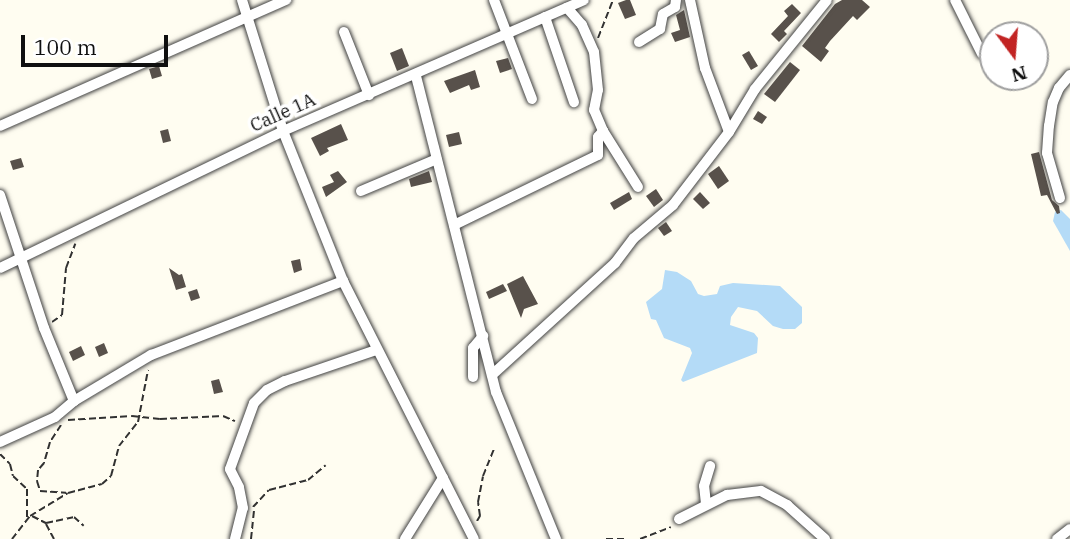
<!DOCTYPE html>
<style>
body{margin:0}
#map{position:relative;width:1070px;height:539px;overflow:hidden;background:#fffdf1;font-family:"IBM Plex Serif",serif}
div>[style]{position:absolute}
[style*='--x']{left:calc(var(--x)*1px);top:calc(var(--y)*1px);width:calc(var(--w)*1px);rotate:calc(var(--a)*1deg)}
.water>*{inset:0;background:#b4dbf7}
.building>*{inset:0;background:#58514b}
.path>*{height:2px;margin-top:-1px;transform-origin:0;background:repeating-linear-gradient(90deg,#313131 0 7px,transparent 0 10.5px)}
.roads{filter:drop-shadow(0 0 2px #424242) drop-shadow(0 0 2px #424242)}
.minor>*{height:10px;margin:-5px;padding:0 5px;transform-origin:5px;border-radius:5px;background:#fff}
span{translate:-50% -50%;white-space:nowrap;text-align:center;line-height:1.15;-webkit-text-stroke:7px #fff;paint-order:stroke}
.street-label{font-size:18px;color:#0f0f0f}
.north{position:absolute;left:979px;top:21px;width:70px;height:70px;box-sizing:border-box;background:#fff;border:2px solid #9f9f9f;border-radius:50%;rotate:164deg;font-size:19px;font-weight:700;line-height:28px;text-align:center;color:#0f0f0f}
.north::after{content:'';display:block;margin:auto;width:24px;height:32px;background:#c22423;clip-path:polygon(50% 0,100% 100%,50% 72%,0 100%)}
.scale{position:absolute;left:21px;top:35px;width:147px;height:32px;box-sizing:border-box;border:4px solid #0f0f0f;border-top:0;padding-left:9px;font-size:21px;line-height:24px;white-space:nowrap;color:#0f0f0f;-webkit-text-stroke:5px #fff;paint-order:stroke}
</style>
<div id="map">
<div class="water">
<i style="clip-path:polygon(1061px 210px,1070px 219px,1070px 251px,1053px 221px,1055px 212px)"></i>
<i style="clip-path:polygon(665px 270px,677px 272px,691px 281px,698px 294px,704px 296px,717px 294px,720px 286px,733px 283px,780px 286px,802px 307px,802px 323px,795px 329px,783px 329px,773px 326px,757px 311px,738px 307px,731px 317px,730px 325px,754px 333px,758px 338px,757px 353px,683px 382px,681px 380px,692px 353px,690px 348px,664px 338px,656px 320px,651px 319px,646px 302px,662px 289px)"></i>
</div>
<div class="building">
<i style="clip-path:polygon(626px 0,630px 0,636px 15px,625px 19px,618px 3px)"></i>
<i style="clip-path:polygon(842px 0,862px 0,870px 7px,857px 20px,853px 16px,830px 41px,825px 48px,829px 51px,821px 62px,802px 46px,835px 4px)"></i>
<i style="clip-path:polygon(792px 4px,801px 13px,784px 31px,787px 34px,779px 42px,771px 34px,788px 16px,784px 11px)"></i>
<i style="clip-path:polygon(684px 10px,690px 37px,675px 42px,671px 33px,680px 30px,676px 15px)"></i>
<i style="clip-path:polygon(402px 48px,409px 66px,397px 71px,390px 53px)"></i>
<i style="clip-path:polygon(749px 51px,758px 66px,751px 70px,742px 55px)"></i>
<i style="clip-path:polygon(508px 58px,512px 69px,500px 73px,496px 61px)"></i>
<i style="clip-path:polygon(790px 62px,800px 70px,775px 102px,764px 94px)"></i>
<i style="clip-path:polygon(159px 66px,162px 76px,152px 79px,149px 69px)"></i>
<i style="clip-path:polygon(475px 70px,480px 87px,471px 90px,469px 85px,450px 93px,444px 81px)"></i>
<i style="clip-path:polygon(758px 111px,767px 117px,762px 124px,753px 119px)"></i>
<i style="clip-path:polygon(341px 124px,348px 140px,327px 148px,329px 151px,320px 156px,311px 138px)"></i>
<i style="clip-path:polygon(168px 129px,171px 141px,163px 143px,160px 131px)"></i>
<i style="clip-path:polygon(459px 132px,462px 144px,449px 147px,446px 135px)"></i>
<i style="clip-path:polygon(1039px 152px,1052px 200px,1059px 206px,1060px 213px,1057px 214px,1047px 195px,1041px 196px,1031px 154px)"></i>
<i style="clip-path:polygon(21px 158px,24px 167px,13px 170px,10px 161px)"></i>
<i style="clip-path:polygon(719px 166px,729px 181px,718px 189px,708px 174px)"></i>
<i style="clip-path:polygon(338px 171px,347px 182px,326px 197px,322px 187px,334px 182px,330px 175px)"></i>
<i style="clip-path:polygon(429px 171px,432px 182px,411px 187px,409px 179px)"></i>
<i style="clip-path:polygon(656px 189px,663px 200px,654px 207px,646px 196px)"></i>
<i style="clip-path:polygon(629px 192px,632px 199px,614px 210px,610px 203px)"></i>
<i style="clip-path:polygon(700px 192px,710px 203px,703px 209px,693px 199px)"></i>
<i style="clip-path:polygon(666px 222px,672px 231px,664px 236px,658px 228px)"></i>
<i style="clip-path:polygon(300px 259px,302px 270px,294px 273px,291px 261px)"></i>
<i style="clip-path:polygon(169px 268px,179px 275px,182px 274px,186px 287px,176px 290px)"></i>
<i style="clip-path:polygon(523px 276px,538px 304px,524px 309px,521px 318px,507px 284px)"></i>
<i style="clip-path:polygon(503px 284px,507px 291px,489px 299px,486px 292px)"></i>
<i style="clip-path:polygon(197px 289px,200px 298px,191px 301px,188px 292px)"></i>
<i style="clip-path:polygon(104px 343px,108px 353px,99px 357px,95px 347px)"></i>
<i style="clip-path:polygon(81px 346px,85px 355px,73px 361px,69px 352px)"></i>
<i style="clip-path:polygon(219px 379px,223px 392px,214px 394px,211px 381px)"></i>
</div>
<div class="path">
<i style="--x:598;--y:38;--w:41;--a:-68.5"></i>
<i style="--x:52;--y:322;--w:12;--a:-35"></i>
<i style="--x:62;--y:315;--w:47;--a:-85.1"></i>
<i style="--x:66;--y:268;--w:26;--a:-69"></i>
<i style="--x:68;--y:420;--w:64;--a:-3.6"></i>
<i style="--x:132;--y:416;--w:28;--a:6"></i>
<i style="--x:160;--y:419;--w:63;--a:-2.7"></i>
<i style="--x:223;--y:416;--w:13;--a:23"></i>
<i style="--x:61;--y:425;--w:20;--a:123"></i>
<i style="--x:50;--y:442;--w:22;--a:106"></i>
<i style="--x:44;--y:463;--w:9;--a:131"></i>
<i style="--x:38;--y:470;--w:11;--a:95"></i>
<i style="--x:37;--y:481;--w:10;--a:73"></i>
<i style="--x:40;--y:491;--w:26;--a:4"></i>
<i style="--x:0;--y:454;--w:14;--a:45"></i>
<i style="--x:10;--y:464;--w:12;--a:76"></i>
<i style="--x:13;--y:476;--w:19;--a:43"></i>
<i style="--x:27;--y:489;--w:31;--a:90"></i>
<i style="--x:253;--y:507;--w:23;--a:-47"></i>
<i style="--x:269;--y:490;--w:40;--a:-14.4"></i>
<i style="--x:308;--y:480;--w:23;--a:-40"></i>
<i style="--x:32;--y:516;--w:16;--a:27"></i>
<i style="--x:46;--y:523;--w:29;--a:-12"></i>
<i style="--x:74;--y:517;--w:13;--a:42"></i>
<i style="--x:477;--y:521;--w:6;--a:-59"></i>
<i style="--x:480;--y:516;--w:14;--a:-98"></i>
<i style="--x:478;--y:502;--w:26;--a:-79"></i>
<i style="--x:483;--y:476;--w:31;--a:-68"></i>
<i style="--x:46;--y:524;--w:17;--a:62"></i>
<i style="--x:12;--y:539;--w:29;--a:-52"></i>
<i style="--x:30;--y:516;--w:44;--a:-31.2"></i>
<i style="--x:68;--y:493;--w:35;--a:-15"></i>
<i style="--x:102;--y:484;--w:12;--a:-42"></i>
<i style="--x:111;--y:476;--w:31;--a:-75"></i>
<i style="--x:119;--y:446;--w:31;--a:-52"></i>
<i style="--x:138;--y:422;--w:53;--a:-79.1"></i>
<i style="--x:251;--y:539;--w:31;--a:-84"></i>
<i style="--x:606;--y:539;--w:21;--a:0"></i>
<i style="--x:640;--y:539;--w:33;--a:-21"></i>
</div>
<div class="roads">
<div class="minor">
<i style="--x:242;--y:0;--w:137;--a:72.6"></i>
<i style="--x:283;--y:131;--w:162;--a:68.2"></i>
<i style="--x:343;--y:281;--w:289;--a:63.1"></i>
<i style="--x:494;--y:0;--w:106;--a:69"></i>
<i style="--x:690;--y:0;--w:70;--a:77.6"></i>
<i style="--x:705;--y:68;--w:68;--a:69.4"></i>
<i style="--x:955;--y:0;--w:60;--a:63.4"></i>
<i style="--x:545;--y:17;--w:90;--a:71.2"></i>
<i style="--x:344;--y:32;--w:68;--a:68.4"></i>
<i style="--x:639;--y:42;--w:25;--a:-32"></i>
<i style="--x:660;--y:29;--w:15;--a:-79"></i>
<i style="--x:663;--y:14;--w:14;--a:-30"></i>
<i style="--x:675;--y:7;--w:7;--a:-82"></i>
<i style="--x:416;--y:76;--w:326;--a:75.8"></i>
<i style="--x:496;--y:392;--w:159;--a:67.8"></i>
<i style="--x:0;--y:126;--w:313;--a:-23.8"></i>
<i style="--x:603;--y:131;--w:66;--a:58"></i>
<i style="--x:361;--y:191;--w:82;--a:-22.8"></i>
<i style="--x:0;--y:195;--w:140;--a:71.7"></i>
<i style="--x:44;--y:328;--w:79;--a:67.7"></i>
<i style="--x:1060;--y:198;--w:47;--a:-106.1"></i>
<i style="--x:1047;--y:153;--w:27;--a:-86"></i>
<i style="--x:1049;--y:126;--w:24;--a:-81"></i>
<i style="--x:1053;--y:102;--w:15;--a:-67"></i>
<i style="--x:1059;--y:88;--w:17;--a:-50"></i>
<i style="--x:454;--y:225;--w:160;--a:-25.9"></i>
<i style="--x:598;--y:155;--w:18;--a:-90"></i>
<i style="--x:598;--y:137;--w:8;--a:-50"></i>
<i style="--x:603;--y:131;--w:23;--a:-113"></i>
<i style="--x:594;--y:110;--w:20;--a:-79"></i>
<i style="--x:598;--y:90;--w:38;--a:-96"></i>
<i style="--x:594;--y:52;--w:30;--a:-114"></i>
<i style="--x:582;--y:25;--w:23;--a:-131"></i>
<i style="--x:0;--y:268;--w:314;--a:-25.8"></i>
<i style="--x:283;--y:131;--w:328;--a:-23.5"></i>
<i style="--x:493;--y:374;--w:165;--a:-42.3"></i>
<i style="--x:615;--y:263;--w:31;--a:-53"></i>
<i style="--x:634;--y:238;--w:51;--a:-40.2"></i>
<i style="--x:673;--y:205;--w:92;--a:-52.5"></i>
<i style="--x:729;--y:132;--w:50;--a:-58.8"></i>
<i style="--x:755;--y:89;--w:114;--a:-51"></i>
<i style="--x:473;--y:377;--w:29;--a:-90"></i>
<i style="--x:473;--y:348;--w:16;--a:-50"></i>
<i style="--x:0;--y:442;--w:60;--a:-24.4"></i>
<i style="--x:55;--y:417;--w:25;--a:-40"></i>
<i style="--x:74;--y:401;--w:90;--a:-30.9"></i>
<i style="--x:151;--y:355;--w:206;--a:-21.1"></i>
<i style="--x:706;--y:504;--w:18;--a:-96"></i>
<i style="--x:704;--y:486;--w:21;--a:-73"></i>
<i style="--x:679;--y:519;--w:54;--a:-26.6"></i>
<i style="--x:727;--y:495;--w:34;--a:-7"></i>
<i style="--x:761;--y:491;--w:30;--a:28"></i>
<i style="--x:787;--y:505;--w:51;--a:41.8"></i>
<i style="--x:235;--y:539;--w:32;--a:-76"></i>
<i style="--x:243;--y:508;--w:21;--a:-101"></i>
<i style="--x:239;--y:487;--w:20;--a:-117"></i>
<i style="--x:230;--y:469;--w:70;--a:-70"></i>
<i style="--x:254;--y:403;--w:18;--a:-45"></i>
<i style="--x:267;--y:390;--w:20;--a:-27"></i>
<i style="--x:285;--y:381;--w:96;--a:-18.8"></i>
<i style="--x:405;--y:539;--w:72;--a:-58.1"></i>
<i style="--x:1057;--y:539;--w:16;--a:-38"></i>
</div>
</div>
<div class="street-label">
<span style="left:283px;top:113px;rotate:-24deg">Calle 1A</span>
</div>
<div class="north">N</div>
<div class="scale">100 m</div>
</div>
